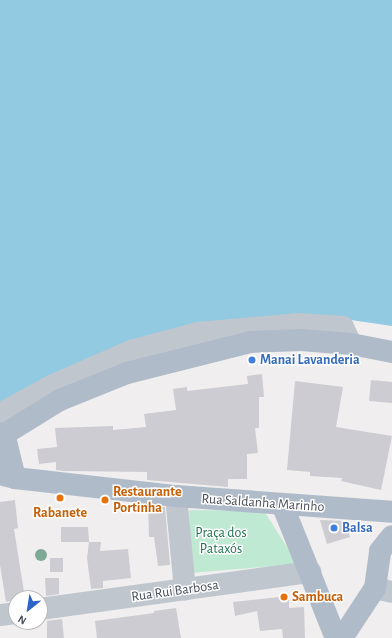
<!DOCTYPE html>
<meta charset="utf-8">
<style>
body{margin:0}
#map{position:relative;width:392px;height:638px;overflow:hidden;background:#f0eeee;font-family:"Alegreya Sans",sans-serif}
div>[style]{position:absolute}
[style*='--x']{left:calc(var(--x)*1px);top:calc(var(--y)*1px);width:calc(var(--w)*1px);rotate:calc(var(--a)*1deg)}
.green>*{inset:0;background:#c0e9d4}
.water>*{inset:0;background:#92cae1}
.building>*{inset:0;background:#ccccd2}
.minor>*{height:22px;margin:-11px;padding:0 11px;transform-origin:11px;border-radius:11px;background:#c0c6ce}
.major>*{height:22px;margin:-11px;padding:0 11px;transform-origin:11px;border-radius:11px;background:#b0bbc9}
.trees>*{width:12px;height:12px;margin:-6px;border-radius:50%;background:#7ea997}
.dots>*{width:11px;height:11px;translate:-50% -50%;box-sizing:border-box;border:2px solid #fff;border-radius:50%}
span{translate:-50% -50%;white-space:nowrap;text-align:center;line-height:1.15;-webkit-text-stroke:3px #fff;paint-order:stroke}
.shop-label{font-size:14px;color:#366cbe;font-weight:700}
.left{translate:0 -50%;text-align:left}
.food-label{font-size:14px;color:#c56008;font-weight:700}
.street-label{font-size:14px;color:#484f59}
.park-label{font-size:14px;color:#217150}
.north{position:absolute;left:8px;top:590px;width:40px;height:40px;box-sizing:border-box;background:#fff;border:1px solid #b6b9bd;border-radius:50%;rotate:210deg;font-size:11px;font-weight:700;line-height:16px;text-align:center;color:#484f59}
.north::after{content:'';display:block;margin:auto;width:14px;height:18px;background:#2d64ca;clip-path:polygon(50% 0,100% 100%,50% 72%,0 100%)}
</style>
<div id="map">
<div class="green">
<i style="clip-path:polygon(189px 510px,264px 511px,298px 564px,191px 573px)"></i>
</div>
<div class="water">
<i style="clip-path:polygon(0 0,392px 0,392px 326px,344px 319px,0 409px)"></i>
</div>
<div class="building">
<i style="clip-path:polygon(262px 374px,264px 397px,259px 397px,259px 428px,255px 428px,258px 453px,247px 454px,247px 479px,228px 479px,228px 487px,147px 480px,147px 472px,64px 471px,56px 470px,56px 462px,39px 464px,37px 449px,57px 447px,55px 428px,113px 426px,113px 430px,146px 427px,144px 414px,176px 410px,173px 389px,187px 387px,187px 391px,248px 384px,247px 376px)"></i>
<i style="clip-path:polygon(371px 380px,392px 382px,392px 403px,369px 401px)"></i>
<i style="clip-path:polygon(295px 381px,343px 387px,336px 427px,392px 436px,381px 490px,341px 481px,342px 478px,310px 476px,310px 472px,287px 470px)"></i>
<i style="clip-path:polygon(15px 500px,18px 528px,14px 529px,25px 598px,6px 602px,0 565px,0 502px)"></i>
<i style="clip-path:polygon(148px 505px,165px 507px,170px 565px,158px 566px,154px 537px,149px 537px)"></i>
<i style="clip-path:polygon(320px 520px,345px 521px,350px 537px,327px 544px)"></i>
<i style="clip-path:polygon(61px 527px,88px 527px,89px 542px,61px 542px)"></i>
<i style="clip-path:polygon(89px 542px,101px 542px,100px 551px,128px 549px,131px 578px,103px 581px,103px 588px,91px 589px,87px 558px)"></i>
<i style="clip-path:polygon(50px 558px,63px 558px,63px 572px,50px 572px)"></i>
<i style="clip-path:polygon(45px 578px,59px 578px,59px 594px,46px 596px)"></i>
<i style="clip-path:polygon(289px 596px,289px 608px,304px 607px,305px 638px,283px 638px,282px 629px,260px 631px,257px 611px,235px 616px,233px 602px)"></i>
<i style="clip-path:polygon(176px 608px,181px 638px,97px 638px,95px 621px,154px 613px,154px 611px)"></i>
<i style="clip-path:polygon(62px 619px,64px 638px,47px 638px,47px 621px)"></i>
</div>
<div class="minor">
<i style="--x:0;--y:414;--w:58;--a:-28.8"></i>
<i style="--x:51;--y:386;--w:87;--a:-23.6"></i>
<i style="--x:131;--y:351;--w:69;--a:-15"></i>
<i style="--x:198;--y:333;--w:100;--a:-5.1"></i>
<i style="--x:298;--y:324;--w:45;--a:3.8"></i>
<i style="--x:343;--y:327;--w:19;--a:65"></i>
<i style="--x:176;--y:496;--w:94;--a:84.5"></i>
<i style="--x:375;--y:588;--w:17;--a:13"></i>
<i style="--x:40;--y:609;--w:273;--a:-7.8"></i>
<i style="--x:0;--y:615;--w:16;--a:-7"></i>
</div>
<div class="major">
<i style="--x:4;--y:433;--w:46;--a:76.3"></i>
<i style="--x:0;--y:437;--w:70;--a:-31.7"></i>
<i style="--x:60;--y:400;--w:72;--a:-21.9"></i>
<i style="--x:127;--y:373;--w:127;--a:-14.1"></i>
<i style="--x:250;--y:342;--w:51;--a:-2.2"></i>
<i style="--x:301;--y:340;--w:50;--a:4.6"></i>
<i style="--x:351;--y:344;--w:42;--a:11"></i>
<i style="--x:0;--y:474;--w:16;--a:15"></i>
<i style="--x:15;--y:478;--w:162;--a:6.4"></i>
<i style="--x:176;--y:496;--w:217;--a:4.2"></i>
<i style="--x:282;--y:504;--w:144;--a:68.1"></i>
<i style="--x:342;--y:638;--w:60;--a:-56.6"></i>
<i style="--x:375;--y:588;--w:37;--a:-82"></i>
<i style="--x:380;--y:551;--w:19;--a:-51"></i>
</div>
<div class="trees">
<i style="left:41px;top:555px"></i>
</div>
<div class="dots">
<i style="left:252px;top:360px;background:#3f7fe0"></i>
<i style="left:60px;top:498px;background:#e8710a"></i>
<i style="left:105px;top:500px;background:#e8710a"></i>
<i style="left:334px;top:528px;background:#3f7fe0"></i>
<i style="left:284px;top:597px;background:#e8710a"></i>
</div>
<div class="shop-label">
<span class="left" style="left:260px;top:360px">Manai Lavanderia</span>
<span class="left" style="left:342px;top:528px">Balsa</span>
</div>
<div class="food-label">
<span class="left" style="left:113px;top:500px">Restaurante<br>Portinha</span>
<span style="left:60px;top:513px">Rabanete</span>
<span class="left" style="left:292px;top:597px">Sambuca</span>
</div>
<div class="street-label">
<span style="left:263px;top:503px;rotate:4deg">Rua Saldanha Marinho</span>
<span style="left:175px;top:591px;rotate:-8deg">Rua Rui Barbosa</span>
</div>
<div class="park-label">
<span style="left:221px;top:541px">Praça dos<br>Pataxós</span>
</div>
<div class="north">N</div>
</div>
